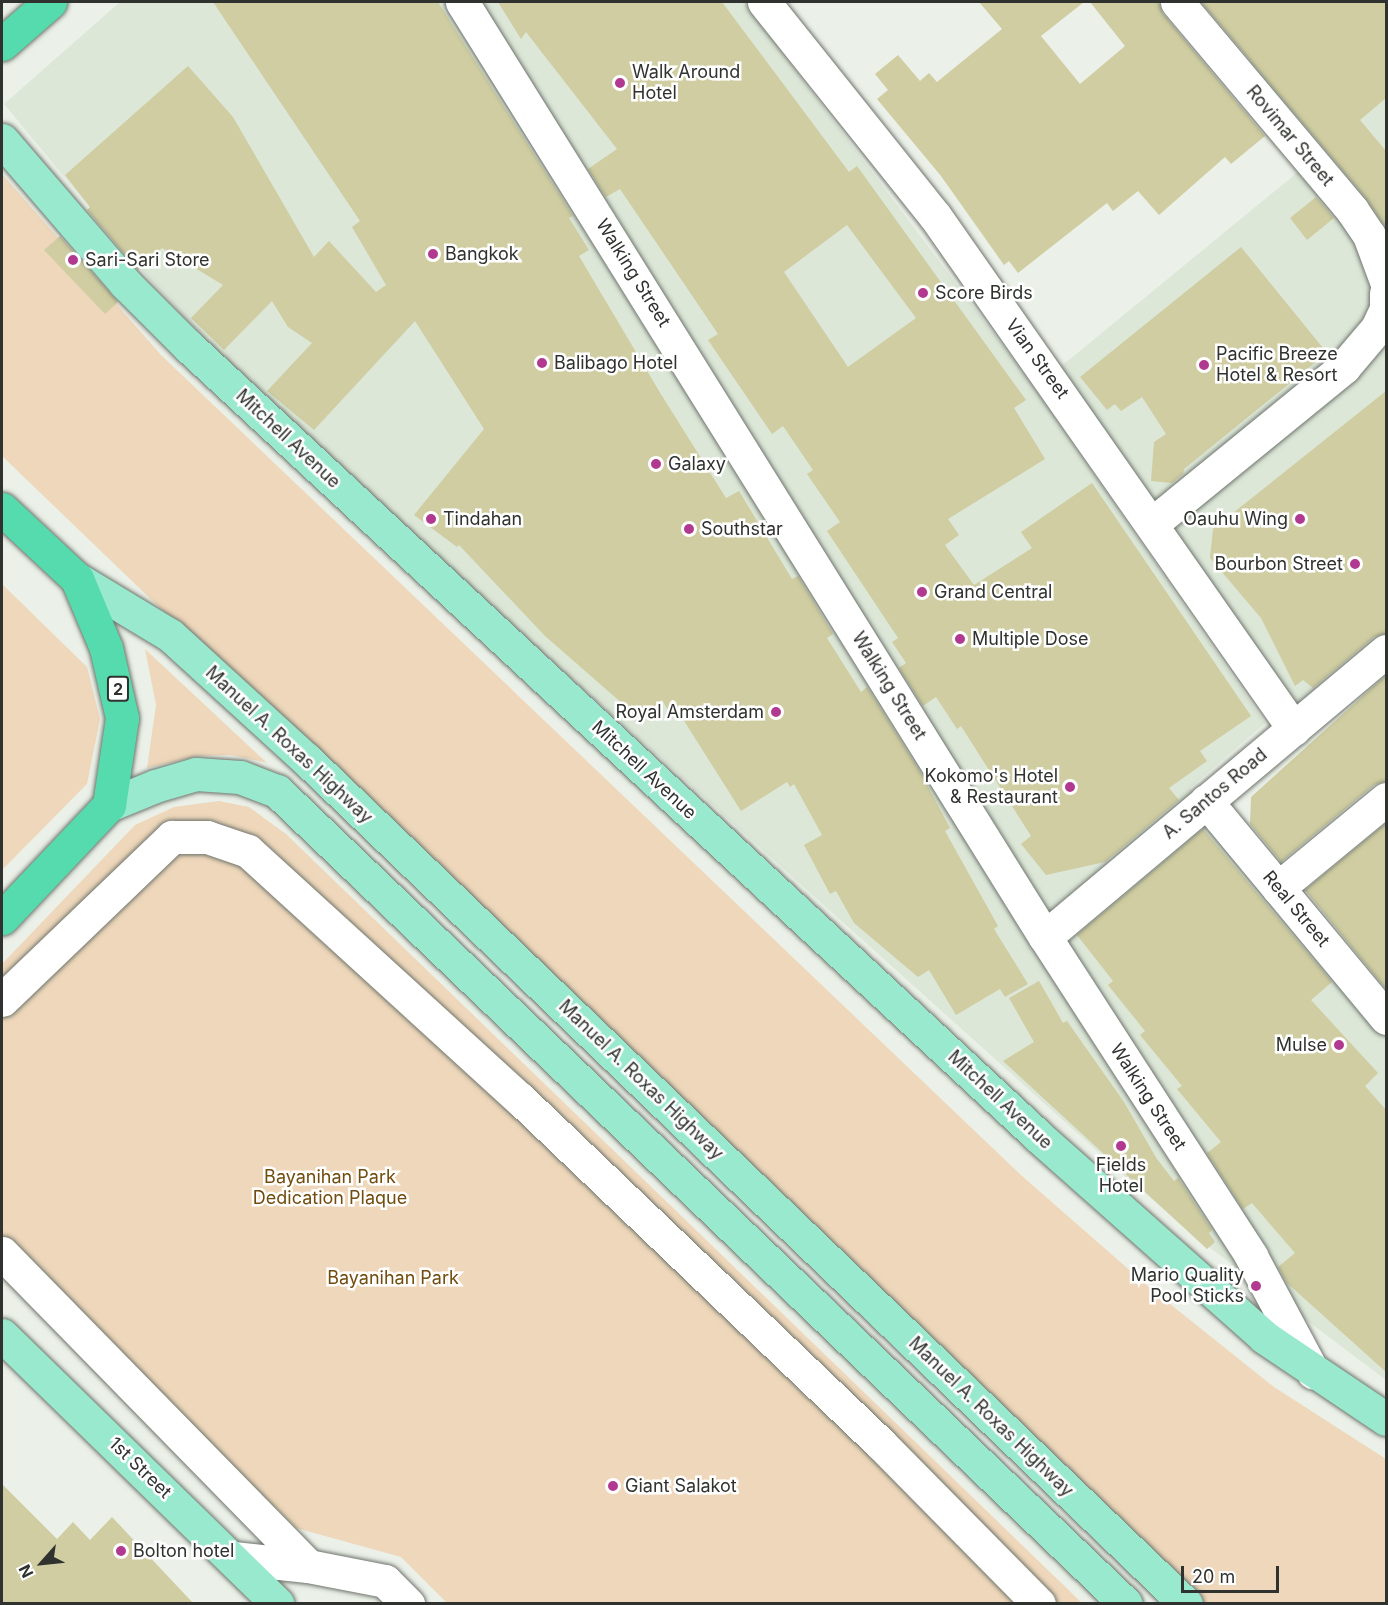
<!DOCTYPE html>
<style>
body{margin:0}
#map{position:relative;width:1388px;height:1605px;overflow:hidden;background:#ebf1e8;font-family:Inter,sans-serif}
div>[style]{position:absolute}
[style*='--x']{left:calc(var(--x)*1px);top:calc(var(--y)*1px);width:calc(var(--w)*1px);rotate:calc(var(--a)*1deg)}
.built>*{inset:0;background:#dce7d8}
.green>*{inset:0;background:#eed7ba}
.building>*{inset:0;background:#cfcda1}
.roads{filter:drop-shadow(0 0 2px #70756d) drop-shadow(0 0 2px #70756d)}
.minor>*{height:33px;margin:-16.5px;padding:0 16.5px;transform-origin:16.5px;border-radius:16.5px;background:#fff}
.major>*{height:33px;margin:-16.5px;padding:0 16.5px;transform-origin:16.5px;border-radius:16.5px;background:#99e9ce}
.highway>*{height:33px;margin:-16.5px;padding:0 16.5px;transform-origin:16.5px;border-radius:16.5px;background:#55dbad}
.dots>*{width:16px;height:16px;translate:-50% -50%;box-sizing:border-box;border:3px solid #fff;border-radius:50%}
span{translate:-50% -50%;white-space:nowrap;text-align:center;line-height:1.15;-webkit-text-stroke:5px #fff;paint-order:stroke}
.shield-label span{padding:2px 4px;background:#fff;border:2px solid;border-radius:4px;-webkit-text-stroke-width:0}
.shield-label{font-size:16px;color:#2f322e;font-weight:700}
.poi-label{font-size:18px;color:#2f322e}
.left{translate:0 -50%;text-align:left}
.right{translate:-100% -50%;text-align:right}
.street-label{font-size:18px;color:#2f322e}
.park-label{font-size:18px;color:#714c0d}
.frame{position:absolute;inset:0;border:3px solid #2f322e;pointer-events:none}
.north{position:absolute;left:12px;top:1533px;width:60px;height:60px;-webkit-text-stroke:4px #fff;paint-order:stroke;rotate:243deg;font-size:16px;font-weight:700;line-height:24px;text-align:center;color:#2f322e}
.north::after{content:'';display:block;margin:auto;width:21px;height:27px;background:#2f322e;clip-path:polygon(50% 0,100% 100%,50% 72%,0 100%)}
.scale{position:absolute;left:1181px;top:1566px;width:98px;height:27px;box-sizing:border-box;border:3px solid #2f322e;border-top:0;padding-left:8px;font-size:18px;line-height:21px;white-space:nowrap;color:#2f322e;-webkit-text-stroke:4px #fff;paint-order:stroke}
</style>
<div id="map">
<div class="built">
<i style="clip-path:polygon(120px 2px,744px 2px,1034px 387px,1265px 723px,1190px 788px,1386px 1026px,1386px 1380px,1197px 1238px,1125px 1176px,269px 406px,150px 280px,4px 104px)"></i>
<i style="clip-path:polygon(1318px 2px,1386px 2px,1386px 651px,1290px 732px,1042px 382px,1309px 163px,1238px 71px)"></i>
</div>
<div class="green">
<i style="clip-path:polygon(2px 174px,161px 355px,1022px 1176px,1150px 1288px,1274px 1387px,1386px 1459px,1386px 1603px,1195px 1603px,2px 456px)"></i>
<i style="clip-path:polygon(2px 584px,87px 667px,100px 719px,87px 784px,2px 870px)"></i>
<i style="clip-path:polygon(145px 649px,267px 763px,268px 763px,231px 755px,198px 756px,147px 768px,156px 705px)"></i>
<i style="clip-path:polygon(219px 801px,249px 807px,286px 834px,1082px 1603px,447px 1603px,401px 1557px,296px 1528px,2px 1239px,2px 964px,135px 825px,174px 807px)"></i>
</div>
<div class="building">
<i style="clip-path:polygon(213px 2px,438px 2px,573px 216px,569px 218px,589px 250px,579px 256px,659px 391px,726px 498px,739px 491px,792px 579px,798px 576px,833px 634px,827px 638px,861px 692px,867px 687px,919px 770px,950px 828px,945px 831px,998px 926px,994px 929px,1028px 984px,1005px 997px,1000px 989px,956px 1015px,929px 970px,918px 977px,854px 923px,836px 891px,830px 894px,804px 845px,822px 835px,794px 784px,790px 787px,787px 782px,741px 811px,676px 708px,669px 712px,662px 700px,639px 718px,545px 636px,459px 545px,457px 547px,414px 515px,484px 429px,415px 321px,314px 430px,267px 391px,312px 343px,288px 327px,272px 301px,224px 350px,191px 318px,223px 285px,162px 248px,138px 270px,87px 210px,90px 207px,65px 175px,188px 66px,233px 117px,314px 257px,329px 241px,376px 292px,386px 285px,352px 227px,360px 221px)"></i>
<i style="clip-path:polygon(evenodd,498px 2px,722px 2px,849px 172px,857px 166px,1026px 400px,1014px 408px,1045px 459px,948px 519px,959px 535px,945px 545px,974px 585px,1032px 548px,1021px 532px,1092px 483px,1251px 716px,1200px 751px,1207px 761px,1169px 788px,1179px 800px,1105px 862px,1046px 875px,1021px 844px,1031px 836px,961px 726px,957px 729px,936px 697px,923px 706px,899px 668px,906px 663px,892px 642px,898px 638px,827px 531px,840px 522px,807px 474px,813px 470px,783px 426px,772px 434px,708px 340px,718px 334px,620px 189px,606px 197px,588px 169px,617px 149px,526px 32px,521px 39px,498px 2px,847px 225px,916px 318px,848px 367px,784px 272px,847px 225px)"></i>
<i style="clip-path:polygon(979px 2px,1084px 2px,1041px 36px,1080px 84px,1125px 46px,1090px 2px,1159px 2px,1163px 14px,1265px 136px,1231px 164px,1225px 157px,1159px 215px,1138px 191px,1113px 211px,1107px 203px,1018px 273px,1009px 261px,1004px 265px,941px 176px,877px 99px,888px 90px,875px 74px,898px 55px,920px 81px,929px 73px,937px 82px,1002px 29px)"></i>
<i style="clip-path:polygon(1201px 2px,1386px 2px,1386px 98px,1360px 120px,1386px 151px,1386px 228px,1366px 198px)"></i>
<i style="clip-path:polygon(1316px 197px,1334px 218px,1307px 240px,1290px 218px)"></i>
<i style="clip-path:polygon(60px 236px,118px 302px,105px 314px,44px 250px)"></i>
<i style="clip-path:polygon(1241px 247px,1327px 353px,1184px 469px,1183px 474px,1172px 483px,1151px 481px,1154px 442px,1166px 434px,1142px 397px,1121px 411px,1115px 404px,1107px 410px,1080px 377px)"></i>
<i style="clip-path:polygon(1386px 391px,1386px 633px,1374px 637px,1313px 688px,1303px 680px,1295px 686px,1261px 618px,1210px 558px,1213px 529px)"></i>
<i style="clip-path:polygon(1386px 675px,1386px 781px,1374px 785px,1281px 862px,1250px 824px,1251px 797px)"></i>
<i style="clip-path:polygon(1386px 823px,1386px 989px,1305px 890px)"></i>
<i style="clip-path:polygon(1203px 829px,1332px 982px,1311px 1000px,1378px 1073px,1365px 1086px,1386px 1110px,1386px 1372px,1287px 1283px,1278px 1267px,1295px 1253px,1252px 1203px,1243px 1209px,1207px 1153px,1221px 1142px,1177px 1089px,1182px 1086px,1140px 1035px,1145px 1031px,1108px 985px,1113px 981px,1077px 935px)"></i>
<i style="clip-path:polygon(1039px 981px,1063px 1023px,1067px 1021px,1124px 1102px,1157px 1159px,1174px 1181px,1178px 1178px,1212px 1230px,1209px 1233px,1215px 1242px,1207px 1249px,1003px 1061px,1034px 1042px,1009px 998px)"></i>
<i style="clip-path:polygon(2px 1484px,57px 1539px,73px 1522px,90px 1540px,112px 1517px,194px 1604px,2px 1604px)"></i>
</div>
<div class="roads">
<div class="minor">
<i style="--x:462;--y:2;--w:1102;--a:58.06"></i>
<i style="--x:1045;--y:937;--w:380;--a:57.1"></i>
<i style="--x:1251;--y:1256;--w:132;--a:61.9"></i>
<i style="--x:764;--y:2;--w:274;--a:51.4"></i>
<i style="--x:935;--y:216;--w:626;--a:55.02"></i>
<i style="--x:1177;--y:2;--w:272;--a:49.9"></i>
<i style="--x:1352;--y:210;--w:30;--a:56"></i>
<i style="--x:1369;--y:235;--w:49;--a:69.7"></i>
<i style="--x:1153;--y:523;--w:247;--a:-39.2"></i>
<i style="--x:1344;--y:367;--w:51;--a:-49.8"></i>
<i style="--x:1377;--y:328;--w:21;--a:-65"></i>
<i style="--x:1386;--y:309;--w:16;--a:-90"></i>
<i style="--x:1206;--y:801;--w:282;--a:50.3"></i>
<i style="--x:1278;--y:888;--w:140;--a:-39.5"></i>
<i style="--x:1045;--y:937;--w:445;--a:-40"></i>
<i style="--x:2;--y:1000;--w:236;--a:-43.8"></i>
<i style="--x:172;--y:837;--w:35;--a:0"></i>
<i style="--x:207;--y:837;--w:43;--a:18.9"></i>
<i style="--x:248;--y:851;--w:368;--a:42.4"></i>
<i style="--x:520;--y:1099;--w:499;--a:43.7"></i>
<i style="--x:881;--y:1444;--w:225;--a:45.4"></i>
<i style="--x:2;--y:1253;--w:438;--a:45.6"></i>
<i style="--x:233;--y:1558;--w:75;--a:6.1"></i>
<i style="--x:308;--y:1566;--w:78;--a:11"></i>
<i style="--x:385;--y:1581;--w:33;--a:45"></i>
</div>
<div class="major">
<i style="--x:2;--y:140;--w:189;--a:49.3"></i>
<i style="--x:125;--y:283;--w:89;--a:45"></i>
<i style="--x:188;--y:346;--w:1160;--a:42.9"></i>
<i style="--x:1038;--y:1136;--w:302;--a:41.6"></i>
<i style="--x:1264;--y:1337;--w:147;--a:33.9"></i>
<i style="--x:77;--y:579;--w:109;--a:31.1"></i>
<i style="--x:170;--y:635;--w:184;--a:42.4"></i>
<i style="--x:306;--y:759;--w:1220;--a:43.84"></i>
<i style="--x:109;--y:805;--w:50;--a:-22.4"></i>
<i style="--x:155;--y:786;--w:43;--a:-16.3"></i>
<i style="--x:196;--y:774;--w:44;--a:3.9"></i>
<i style="--x:240;--y:777;--w:40;--a:21"></i>
<i style="--x:277;--y:791;--w:1175;--a:43.76"></i>
<i style="--x:2;--y:1335;--w:385;--a:44.3"></i>
</div>
<div class="highway">
<i style="--x:2;--y:44;--w:64;--a:-41.2"></i>
<i style="--x:2;--y:509;--w:103;--a:43"></i>
<i style="--x:77;--y:579;--w:75;--a:67.2"></i>
<i style="--x:106;--y:648;--w:72;--a:77.1"></i>
<i style="--x:122;--y:718;--w:88;--a:98.5"></i>
<i style="--x:109;--y:805;--w:156;--a:133.4"></i>
</div>
</div>
<div class="dots">
<i style="left:620px;top:83px;background:#b13a90"></i>
<i style="left:433px;top:254px;background:#b13a90"></i>
<i style="left:73px;top:260px;background:#b13a90"></i>
<i style="left:923px;top:293px;background:#b13a90"></i>
<i style="left:542px;top:363px;background:#b13a90"></i>
<i style="left:1204px;top:365px;background:#b13a90"></i>
<i style="left:656px;top:464px;background:#b13a90"></i>
<i style="left:431px;top:519px;background:#b13a90"></i>
<i style="left:1300px;top:519px;background:#b13a90"></i>
<i style="left:689px;top:529px;background:#b13a90"></i>
<i style="left:1355px;top:564px;background:#b13a90"></i>
<i style="left:922px;top:592px;background:#b13a90"></i>
<i style="left:960px;top:639px;background:#b13a90"></i>
<i style="left:776px;top:712px;background:#b13a90"></i>
<i style="left:1070px;top:787px;background:#b13a90"></i>
<i style="left:1339px;top:1045px;background:#b13a90"></i>
<i style="left:1121px;top:1146px;background:#b13a90"></i>
<i style="left:1256px;top:1286px;background:#b13a90"></i>
<i style="left:613px;top:1486px;background:#b13a90"></i>
<i style="left:121px;top:1551px;background:#b13a90"></i>
</div>
<div class="shield-label">
<span style="left:118px;top:689px">2</span>
</div>
<div class="poi-label">
<span class="left" style="left:632px;top:83px">Walk Around<br>Hotel</span>
<span class="left" style="left:445px;top:254px">Bangkok</span>
<span class="left" style="left:85px;top:260px">Sari-Sari Store</span>
<span class="left" style="left:935px;top:293px">Score Birds</span>
<span class="left" style="left:1216px;top:365px">Pacific Breeze<br>Hotel &amp; Resort</span>
<span class="left" style="left:554px;top:363px">Balibago Hotel</span>
<span class="left" style="left:668px;top:464px">Galaxy</span>
<span class="left" style="left:443px;top:519px">Tindahan</span>
<span class="right" style="left:1288px;top:519px">Oauhu Wing</span>
<span class="left" style="left:701px;top:529px">Southstar</span>
<span class="right" style="left:1343px;top:564px">Bourbon Street</span>
<span class="left" style="left:934px;top:592px">Grand Central</span>
<span class="left" style="left:972px;top:639px">Multiple Dose</span>
<span class="right" style="left:764px;top:712px">Royal Amsterdam</span>
<span class="right" style="left:1058px;top:787px">Kokomo's Hotel<br>&amp; Restaurant</span>
<span class="right" style="left:1327px;top:1045px">Mulse</span>
<span style="left:1121px;top:1176px">Fields<br>Hotel</span>
<span class="right" style="left:1244px;top:1286px">Mario Quality<br>Pool Sticks</span>
<span class="left" style="left:625px;top:1486px">Giant Salakot</span>
<span class="left" style="left:133px;top:1551px">Bolton hotel</span>
</div>
<div class="street-label">
<span style="left:1290px;top:136px;rotate:50deg">Rovimar Street</span>
<span style="left:633px;top:273px;rotate:58deg">Walking Street</span>
<span style="left:1037px;top:359px;rotate:54deg">Vian Street</span>
<span style="left:288px;top:439px;rotate:43deg">Mitchell Avenue</span>
<span style="left:889px;top:686px;rotate:58deg">Walking Street</span>
<span style="left:289px;top:745px;rotate:43deg">Manuel A. Roxas Highway</span>
<span style="left:644px;top:770px;rotate:43deg">Mitchell Avenue</span>
<span style="left:1215px;top:794px;rotate:-40deg">A. Santos Road</span>
<span style="left:1296px;top:909px;rotate:50deg">Real Street</span>
<span style="left:641px;top:1080px;rotate:44deg">Manuel A. Roxas Highway</span>
<span style="left:1148px;top:1097px;rotate:57deg">Walking Street</span>
<span style="left:1000px;top:1100px;rotate:43deg">Mitchell Avenue</span>
<span style="left:991px;top:1417px;rotate:44deg">Manuel A. Roxas Highway</span>
<span style="left:140px;top:1468px;rotate:44deg">1st Street</span>
</div>
<div class="park-label">
<span style="left:330px;top:1188px">Bayanihan Park<br>Dedication Plaque</span>
<span style="left:393px;top:1278px">Bayanihan Park</span>
</div>
<div class="frame"></div>
<div class="north">N</div>
<div class="scale">20 m</div>
</div>
